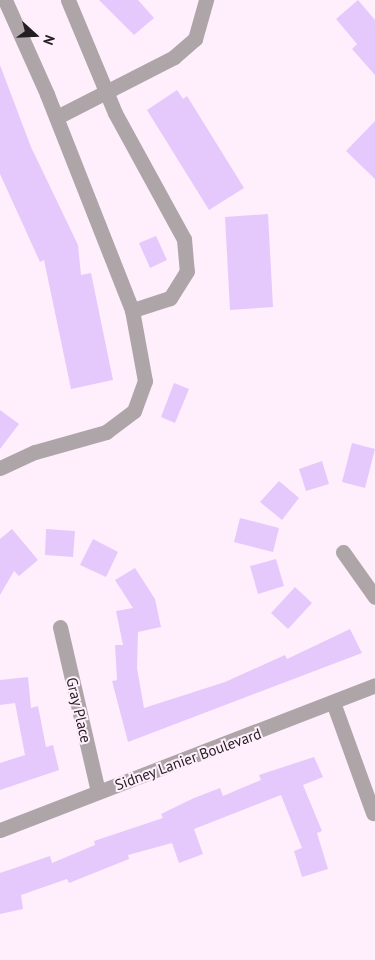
<!DOCTYPE html>
<style>
body{margin:0}
#map{position:relative;width:375px;height:960px;overflow:hidden;background:#ffeefb;font-family:"PT Sans",sans-serif}
div>[style]{position:absolute}
[style*='--x']{left:calc(var(--x)*1px);top:calc(var(--y)*1px);width:calc(var(--w)*1px);rotate:calc(var(--a)*1deg)}
.building>*{inset:0;background:#e6c9fc}
.minor>*{height:15px;margin:-7.5px;padding:0 7.5px;transform-origin:7.5px;border-radius:7.5px;background:#ada5a7}
span{translate:-50% -50%;white-space:nowrap;text-align:center;line-height:1.15;-webkit-text-stroke:4px #ffeefb;paint-order:stroke}
.street-label{font-size:15px;color:#241e23}
.north{position:absolute;left:10px;top:10px;width:50px;height:50px;-webkit-text-stroke:4px #ffeefb;paint-order:stroke;rotate:110deg;font-size:14px;font-weight:700;line-height:20px;text-align:center;color:#241e23}
.north::after{content:'';display:block;margin:auto;width:18px;height:22px;background:#241e23;clip-path:polygon(50% 0,100% 100%,50% 72%,0 100%)}
</style>
<div id="map">
<div class="building">
<i style="clip-path:polygon(99px 0,138px 0,154px 18px,134px 35px)"></i>
<i style="clip-path:polygon(358px 0,375px 20px,375px 75px,352px 49px,357px 44px,336px 19px)"></i>
<i style="clip-path:polygon(0 65px,31px 147px,78px 245px,81px 275px,91px 273px,113px 380px,71px 389px,44px 260px,40px 262px,0 174px)"></i>
<i style="clip-path:polygon(177px 90px,183px 99px,187px 96px,244px 188px,209px 210px,147px 110px)"></i>
<i style="clip-path:polygon(375px 121px,375px 179px,346px 151px)"></i>
<i style="clip-path:polygon(268px 214px,273px 307px,230px 310px,225px 217px)"></i>
<i style="clip-path:polygon(156px 236px,167px 260px,150px 268px,139px 243px)"></i>
<i style="clip-path:polygon(174px 383px,189px 389px,175px 423px,161px 417px)"></i>
<i style="clip-path:polygon(0 410px,19px 424px,0 449px)"></i>
<i style="clip-path:polygon(352px 443px,375px 449px,365px 488px,342px 482px)"></i>
<i style="clip-path:polygon(322px 461px,329px 484px,306px 491px,299px 469px)"></i>
<i style="clip-path:polygon(279px 481px,299px 498px,282px 520px,260px 502px)"></i>
<i style="clip-path:polygon(240px 518px,279px 528px,273px 552px,234px 542px)"></i>
<i style="clip-path:polygon(12px 529px,38px 560px,19px 576px,14px 571px,0 595px,0 539px)"></i>
<i style="clip-path:polygon(46px 529px,75px 531px,73px 557px,45px 555px)"></i>
<i style="clip-path:polygon(93px 539px,118px 552px,106px 577px,80px 565px)"></i>
<i style="clip-path:polygon(276px 559px,284px 586px,258px 594px,250px 566px)"></i>
<i style="clip-path:polygon(135px 568px,155px 599px,161px 627px,138px 632px,137px 668px,144px 708px,225px 682px,285px 655px,287px 659px,350px 629px,362px 653px,128px 742px,112px 681px,117px 680px,115px 645px,123px 645px,116px 611px,133px 608px,115px 580px)"></i>
<i style="clip-path:polygon(295px 587px,312px 603px,288px 629px,271px 613px)"></i>
<i style="clip-path:polygon(28px 677px,31px 708px,38px 706px,46px 747px,53px 745px,59px 770px,0 790px,0 763px,25px 755px,15px 703px,0 705px,0 680px)"></i>
<i style="clip-path:polygon(314px 757px,323px 777px,303px 785px,322px 831px,317px 833px,328px 869px,302px 877px,294px 851px,302px 848px,281px 795px,194px 829px,203px 854px,179px 863px,172px 843px,128px 855px,129px 859px,69px 883px,67px 879px,21px 895px,23px 909px,0 914px,0 873px,50px 856px,52px 863px,95px 845px,94px 841px,163px 818px,161px 814px,194px 798px,220px 788px,223px 796px,261px 780px,259px 775px)"></i>
</div>
<div class="minor">
<i style="--x:68;--y:0;--w:122;--a:67.4"></i>
<i style="--x:115;--y:113;--w:144;--a:61.3"></i>
<i style="--x:184;--y:239;--w:32;--a:85"></i>
<i style="--x:187;--y:271;--w:32;--a:122"></i>
<i style="--x:170;--y:298;--w:40;--a:162"></i>
<i style="--x:57;--y:117;--w:131;--a:-27.1"></i>
<i style="--x:174;--y:57;--w:28;--a:-41"></i>
<i style="--x:195;--y:39;--w:41;--a:-74.2"></i>
<i style="--x:0;--y:468;--w:38;--a:-25"></i>
<i style="--x:35;--y:452;--w:74;--a:-15.7"></i>
<i style="--x:106;--y:432;--w:35;--a:-37"></i>
<i style="--x:134;--y:411;--w:32;--a:-70"></i>
<i style="--x:145;--y:381;--w:72;--a:-100.4"></i>
<i style="--x:132;--y:310;--w:232;--a:-111.5"></i>
<i style="--x:47;--y:94;--w:103;--a:-114.1"></i>
<i style="--x:343;--y:552;--w:55;--a:54.6"></i>
<i style="--x:60;--y:627;--w:169;--a:77"></i>
<i style="--x:334;--y:705;--w:115;--a:70.1"></i>
<i style="--x:0;--y:830;--w:402;--a:-21.1"></i>
</div>
<div class="street-label">
<span style="left:79px;top:710px;rotate:77deg">Gray Place</span>
<span style="left:188px;top:759px;rotate:-20deg">Sidney Lanier Boulevard</span>
</div>
<div class="north">N</div>
</div>
